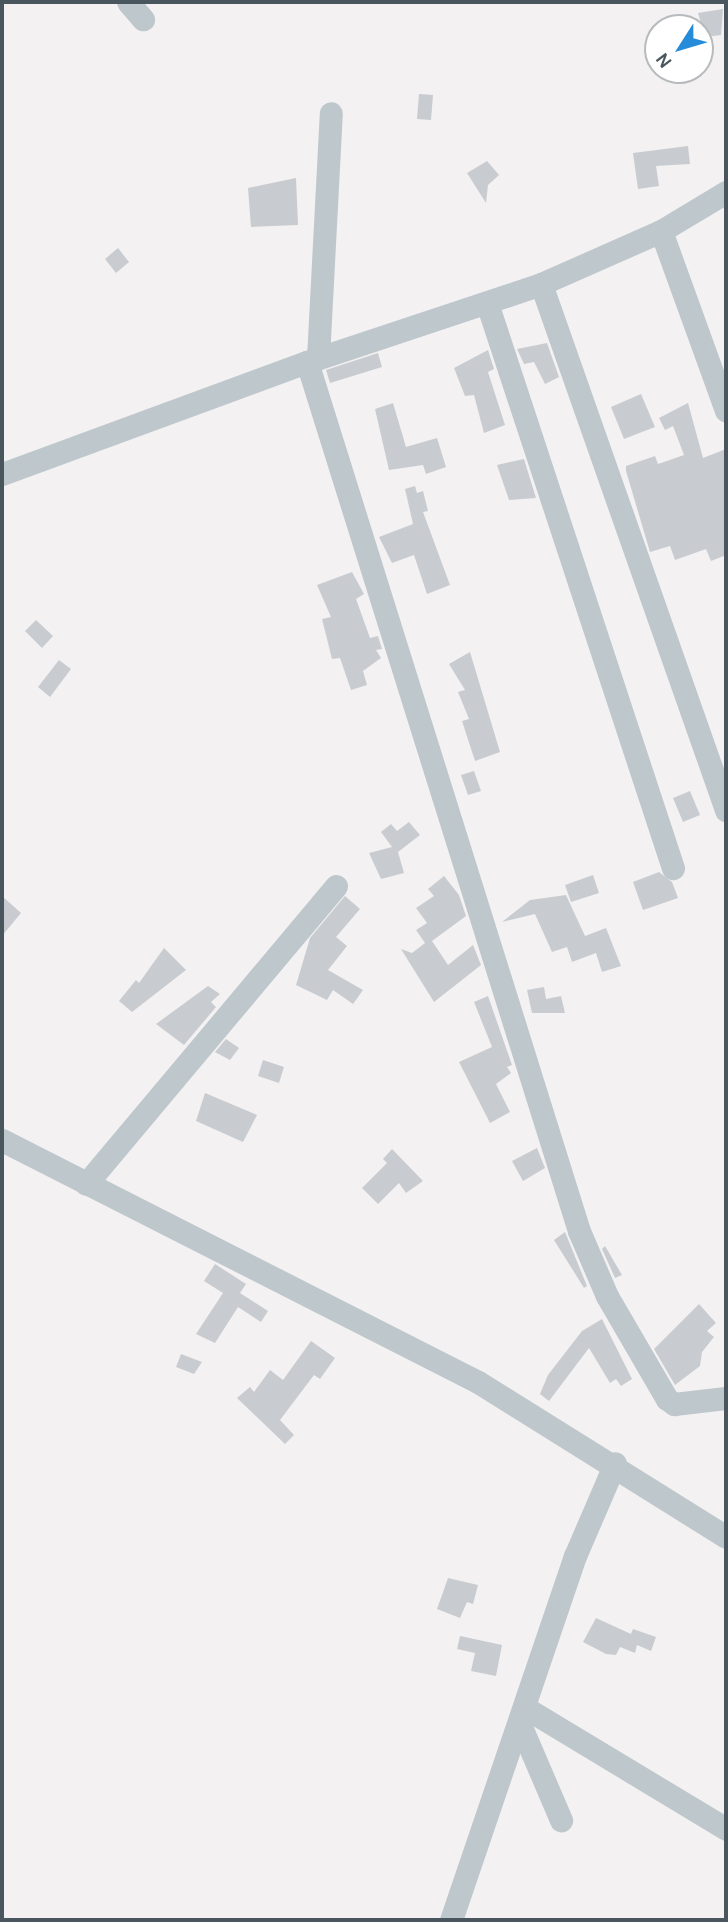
<!DOCTYPE html>
<style>
body{margin:0}
#map{position:relative;width:728px;height:1922px;overflow:hidden;background:#f3f1f1;font-family:Karla,sans-serif}
div>[style]{position:absolute}
[style*='--x']{left:calc(var(--x)*1px);top:calc(var(--y)*1px);width:calc(var(--w)*1px);rotate:calc(var(--a)*1deg)}
.building>*{inset:0;background:#c8ccd0}
.minor>*{height:23px;margin:-11.5px;padding:0 11.5px;transform-origin:11.5px;border-radius:11.5px;background:#bdc7cc}
span{translate:-50% -50%;white-space:nowrap;text-align:center;line-height:1.15;-webkit-text-stroke:5px #fff;paint-order:stroke}
.frame{position:absolute;inset:0;border:4px solid #4a565d;pointer-events:none}
.north{position:absolute;left:644px;top:14px;width:70px;height:70px;box-sizing:border-box;background:#fff;border:2px solid #b7bbbe;border-radius:50%;rotate:233deg;font-size:19px;font-weight:700;line-height:28px;text-align:center;color:#4a565d}
.north::after{content:'';display:block;margin:auto;width:24px;height:32px;background:#268bd8;clip-path:polygon(50% 0,100% 100%,50% 72%,0 100%)}
</style>
<div id="map">
<div class="building">
<i style="clip-path:polygon(723px 9px,721px 35px,705px 37px,698px 13px)"></i>
<i style="clip-path:polygon(419px 94px,433px 95px,431px 120px,417px 119px)"></i>
<i style="clip-path:polygon(688px 146px,690px 164px,656px 166px,659px 186px,638px 189px,633px 153px)"></i>
<i style="clip-path:polygon(487px 161px,499px 175px,488px 185px,486px 203px,467px 173px)"></i>
<i style="clip-path:polygon(296px 178px,298px 225px,251px 227px,248px 188px)"></i>
<i style="clip-path:polygon(118px 248px,129px 262px,116px 273px,105px 259px)"></i>
<i style="clip-path:polygon(547px 343px,559px 377px,545px 384px,534px 362px,524px 364px,517px 349px)"></i>
<i style="clip-path:polygon(488px 350px,494px 369px,488px 372px,505px 425px,484px 433px,474px 395px,465px 396px,454px 368px)"></i>
<i style="clip-path:polygon(378px 353px,382px 367px,330px 383px,326px 370px)"></i>
<i style="clip-path:polygon(641px 394px,655px 427px,624px 439px,611px 407px)"></i>
<i style="clip-path:polygon(393px 403px,406px 447px,437px 438px,446px 467px,426px 474px,423px 465px,389px 470px,375px 409px)"></i>
<i style="clip-path:polygon(688px 403px,703px 458px,726px 449px,726px 555px,711px 561px,706px 549px,675px 560px,670px 546px,650px 552px,626px 471px,626px 466px,655px 456px,658px 464px,684px 455px,673px 426px,665px 430px,659px 418px)"></i>
<i style="clip-path:polygon(524px 459px,536px 498px,509px 500px,497px 465px)"></i>
<i style="clip-path:polygon(415px 486px,417px 493px,423px 491px,428px 511px,423px 512px,450px 585px,427px 594px,414px 555px,392px 563px,379px 537px,413px 524px,405px 489px)"></i>
<i style="clip-path:polygon(352px 572px,364px 594px,356px 599px,370px 638px,378px 636px,382px 649px,376px 650px,381px 658px,363px 671px,367px 685px,351px 690px,340px 658px,332px 659px,322px 619px,331px 617px,317px 585px)"></i>
<i style="clip-path:polygon(36px 620px,53px 636px,42px 648px,25px 631px)"></i>
<i style="clip-path:polygon(470px 652px,500px 752px,475px 761px,462px 721px,469px 719px,458px 692px,465px 690px,449px 664px)"></i>
<i style="clip-path:polygon(59px 660px,71px 669px,50px 697px,38px 687px)"></i>
<i style="clip-path:polygon(474px 771px,481px 791px,468px 795px,461px 775px)"></i>
<i style="clip-path:polygon(690px 791px,700px 815px,683px 822px,673px 798px)"></i>
<i style="clip-path:polygon(409px 822px,420px 835px,398px 852px,404px 873px,381px 879px,369px 853px,392px 847px,381px 832px,391px 824px,397px 831px)"></i>
<i style="clip-path:polygon(659px 872px,672px 882px,678px 898px,643px 910px,633px 882px)"></i>
<i style="clip-path:polygon(593px 875px,599px 893px,571px 902px,565px 885px)"></i>
<i style="clip-path:polygon(444px 876px,459px 895px,466px 916px,432px 941px,448px 965px,473px 945px,481px 965px,434px 1002px,401px 949px,412px 953px,425px 943px,416px 930px,427px 923px,416px 908px,434px 896px,428px 889px)"></i>
<i style="clip-path:polygon(566px 895px,585px 936px,606px 928px,621px 966px,602px 972px,596px 953px,572px 962px,567px 947px,552px 952px,535px 914px,502px 922px,530px 900px)"></i>
<i style="clip-path:polygon(2px 896px,21px 913px,2px 936px)"></i>
<i style="clip-path:polygon(345px 896px,360px 909px,336px 937px,347px 946px,328px 970px,363px 990px,353px 1004px,333px 990px,327px 1000px,296px 985px,310px 938px)"></i>
<i style="clip-path:polygon(164px 948px,186px 970px,132px 1012px,119px 1001px,136px 980px,139px 983px)"></i>
<i style="clip-path:polygon(208px 986px,220px 994px,211px 1002px,216px 1007px,184px 1045px,156px 1024px)"></i>
<i style="clip-path:polygon(544px 987px,546px 999px,561px 996px,565px 1013px,532px 1013px,527px 990px)"></i>
<i style="clip-path:polygon(488px 996px,512px 1065px,507px 1067px,511px 1073px,496px 1084px,510px 1112px,490px 1123px,459px 1062px,492px 1047px,474px 1002px)"></i>
<i style="clip-path:polygon(226px 1039px,239px 1048px,230px 1060px,215px 1052px)"></i>
<i style="clip-path:polygon(263px 1060px,284px 1067px,279px 1083px,258px 1076px)"></i>
<i style="clip-path:polygon(205px 1093px,257px 1115px,243px 1142px,196px 1121px)"></i>
<i style="clip-path:polygon(537px 1148px,545px 1168px,523px 1181px,512px 1161px)"></i>
<i style="clip-path:polygon(392px 1149px,423px 1181px,406px 1193px,399px 1183px,378px 1204px,362px 1188px,387px 1163px,383px 1159px)"></i>
<i style="clip-path:polygon(565px 1232px,587px 1286px,584px 1288px,554px 1240px)"></i>
<i style="clip-path:polygon(605px 1246px,622px 1275px,615px 1278px,602px 1249px)"></i>
<i style="clip-path:polygon(215px 1264px,246px 1284px,240px 1293px,268px 1311px,261px 1322px,238px 1307px,215px 1343px,196px 1334px,223px 1293px,204px 1281px)"></i>
<i style="clip-path:polygon(699px 1304px,716px 1323px,707px 1331px,714px 1337px,702px 1352px,700px 1366px,675px 1385px,654px 1349px)"></i>
<i style="clip-path:polygon(602px 1319px,632px 1379px,621px 1386px,616px 1379px,610px 1383px,589px 1348px,549px 1401px,540px 1394px,548px 1375px,582px 1331px)"></i>
<i style="clip-path:polygon(311px 1341px,335px 1358px,320px 1379px,314px 1375px,280px 1420px,294px 1435px,285px 1444px,237px 1398px,250px 1387px,254px 1392px,270px 1370px,283px 1380px)"></i>
<i style="clip-path:polygon(181px 1354px,202px 1362px,194px 1374px,176px 1367px)"></i>
<i style="clip-path:polygon(448px 1578px,478px 1585px,473px 1604px,467px 1602px,460px 1618px,437px 1609px)"></i>
<i style="clip-path:polygon(596px 1618px,631px 1634px,633px 1629px,656px 1637px,651px 1651px,637px 1645px,635px 1653px,620px 1647px,616px 1655px,606px 1654px,583px 1642px)"></i>
<i style="clip-path:polygon(460px 1636px,502px 1645px,496px 1676px,471px 1671px,475px 1653px,457px 1649px)"></i>
</div>
<div class="minor">
<i style="--x:128;--y:2;--w:23;--a:49"></i>
<i style="--x:661;--y:231;--w:191;--a:70.1"></i>
<i style="--x:541;--y:284;--w:558;--a:70.62"></i>
<i style="--x:487;--y:303;--w:595;--a:71.78"></i>
<i style="--x:318;--y:358;--w:245;--a:-87"></i>
<i style="--x:307;--y:362;--w:911;--a:72.62"></i>
<i style="--x:579;--y:1231;--w:71;--a:66.7"></i>
<i style="--x:607;--y:1296;--w:119;--a:59.8"></i>
<i style="--x:667;--y:1399;--w:9;--a:36"></i>
<i style="--x:674;--y:1404;--w:52;--a:-6.6"></i>
<i style="--x:2;--y:474;--w:325;--a:-20.2"></i>
<i style="--x:307;--y:362;--w:247;--a:-18.4"></i>
<i style="--x:541;--y:284;--w:131;--a:-23.8"></i>
<i style="--x:661;--y:231;--w:76;--a:-31"></i>
<i style="--x:2;--y:1140;--w:534;--a:26.95"></i>
<i style="--x:478;--y:1382;--w:292;--a:32"></i>
<i style="--x:86;--y:1184;--w:389;--a:-50"></i>
<i style="--x:524;--y:1707;--w:236;--a:31.1"></i>
<i style="--x:519;--y:1722;--w:107;--a:66.8"></i>
<i style="--x:451;--y:1920;--w:385;--a:-71.2"></i>
<i style="--x:575;--y:1556;--w:101;--a:-66.7"></i>
</div>
<div class="frame"></div>
<div class="north">N</div>
</div>
